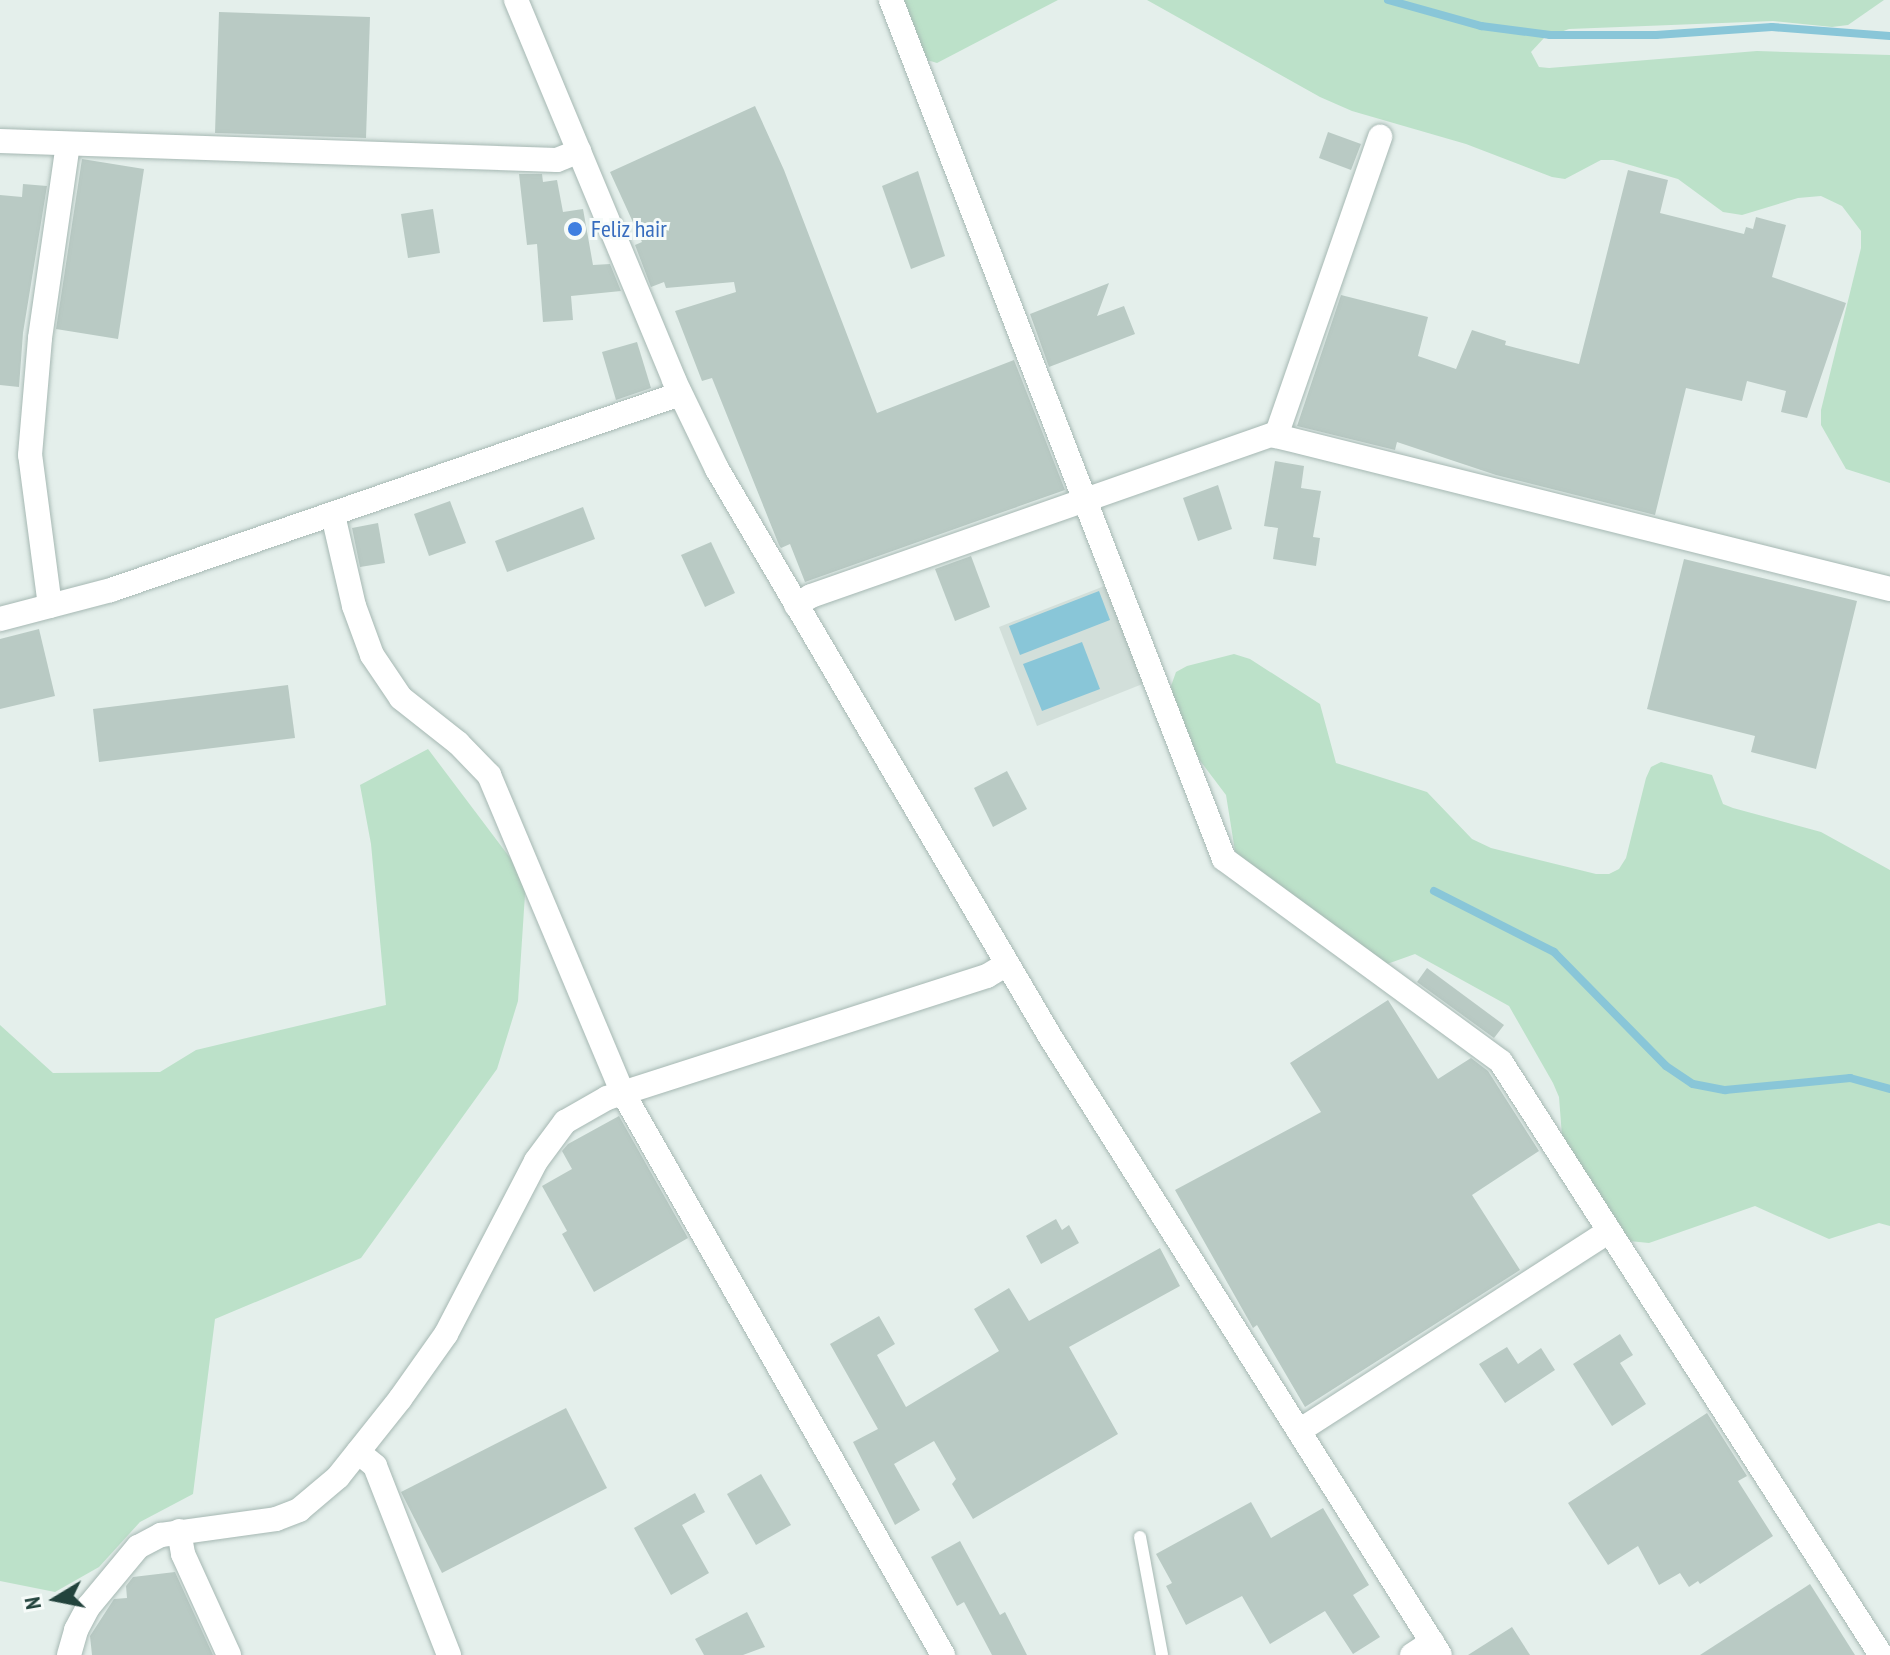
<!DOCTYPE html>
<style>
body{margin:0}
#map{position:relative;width:1890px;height:1655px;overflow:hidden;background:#e4efeb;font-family:"PT Sans Narrow",sans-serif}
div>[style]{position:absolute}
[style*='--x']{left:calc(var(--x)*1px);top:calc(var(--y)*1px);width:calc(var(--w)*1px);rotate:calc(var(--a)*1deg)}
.built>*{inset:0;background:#d2dfda}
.green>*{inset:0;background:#bce1c9}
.water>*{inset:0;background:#89c6d8}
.stream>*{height:8px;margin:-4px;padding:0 4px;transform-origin:4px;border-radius:4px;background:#89c6d8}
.building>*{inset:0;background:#b9cac4}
.roads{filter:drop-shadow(0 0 2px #a6b8b3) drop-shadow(0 0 2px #a6b8b3)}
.lane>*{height:12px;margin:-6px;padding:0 6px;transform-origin:6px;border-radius:6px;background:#fff}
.street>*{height:24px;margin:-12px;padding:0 12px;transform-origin:12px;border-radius:12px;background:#fff}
.secondary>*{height:24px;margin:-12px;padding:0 12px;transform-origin:12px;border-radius:12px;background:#fff}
.dots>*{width:22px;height:22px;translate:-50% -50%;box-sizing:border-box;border:4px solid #f6fbf9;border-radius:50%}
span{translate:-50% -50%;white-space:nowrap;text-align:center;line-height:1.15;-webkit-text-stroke:6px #f6fbf9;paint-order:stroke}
.shop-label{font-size:24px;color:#366cbe}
.left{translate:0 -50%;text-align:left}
.north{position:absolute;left:16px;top:1559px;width:80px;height:80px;-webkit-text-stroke:6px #f6fbf9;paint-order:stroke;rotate:260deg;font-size:22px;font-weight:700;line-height:32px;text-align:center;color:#22433c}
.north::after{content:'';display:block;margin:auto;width:28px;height:36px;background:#22433c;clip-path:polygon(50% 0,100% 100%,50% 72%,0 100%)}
</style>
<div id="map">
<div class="built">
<i style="clip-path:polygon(1107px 585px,1145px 683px,1037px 726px,999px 627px)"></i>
</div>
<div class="green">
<i style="clip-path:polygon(901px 0,1058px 0,937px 63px,927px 60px,922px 53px)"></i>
<i style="clip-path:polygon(1147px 0,1884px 0,1848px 25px,1832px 27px,1773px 21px,1569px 29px,1544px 38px,1531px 52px,1539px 67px,1549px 68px,1757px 51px,1890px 55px,1890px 483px,1846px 469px,1821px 425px,1821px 410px,1861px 248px,1861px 231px,1842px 206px,1821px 196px,1798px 198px,1742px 215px,1723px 212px,1678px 179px,1613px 160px,1601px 160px,1565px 179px,1552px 177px,1466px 144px,1352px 111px,1320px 97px)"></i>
<i style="clip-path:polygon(1234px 654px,1250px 659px,1320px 704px,1336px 763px,1427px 792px,1472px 839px,1491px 848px,1596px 874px,1609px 874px,1619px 869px,1626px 858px,1646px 778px,1651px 767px,1661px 762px,1712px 775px,1723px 804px,1733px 808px,1821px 832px,1890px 870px,1890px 1226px,1879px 1223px,1829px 1239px,1755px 1206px,1649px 1243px,1629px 1241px,1562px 1136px,1559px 1097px,1553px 1083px,1509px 1006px,1415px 954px,1387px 964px,1244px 862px,1235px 851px,1226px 795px,1195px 754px,1173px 701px,1171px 686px,1176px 672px,1187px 666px)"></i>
<i style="clip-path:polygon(428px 749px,526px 879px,518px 1001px,497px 1069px,361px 1258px,215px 1319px,193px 1494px,140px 1522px,99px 1567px,55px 1592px,0 1581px,0 1025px,53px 1073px,160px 1072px,196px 1050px,386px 1005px,371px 844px,360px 785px)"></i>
</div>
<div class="water">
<i style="clip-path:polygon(1099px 591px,1110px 620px,1020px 655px,1009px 626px)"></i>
<i style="clip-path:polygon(1082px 642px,1100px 689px,1042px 711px,1023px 664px)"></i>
</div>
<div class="stream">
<i style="--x:1388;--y:0;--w:97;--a:15.6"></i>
<i style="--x:1481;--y:26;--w:70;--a:7.4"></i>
<i style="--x:1550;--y:35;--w:106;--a:0"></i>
<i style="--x:1656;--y:35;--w:116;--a:-3.9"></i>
<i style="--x:1772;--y:27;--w:118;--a:4.4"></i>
<i style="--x:1434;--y:891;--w:135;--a:26.9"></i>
<i style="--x:1554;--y:952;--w:160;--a:45.5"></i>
<i style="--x:1666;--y:1066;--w:32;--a:34"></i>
<i style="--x:1693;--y:1084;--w:33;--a:11"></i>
<i style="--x:1725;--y:1090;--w:126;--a:-5.5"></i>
<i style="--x:1850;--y:1078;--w:41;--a:15.4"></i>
</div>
<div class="building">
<i style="clip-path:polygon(219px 12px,370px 17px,366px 138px,215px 133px)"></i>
<i style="clip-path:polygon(755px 106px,784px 170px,877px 413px,1014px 360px,1065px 490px,805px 582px,790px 544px,781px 548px,779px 545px,712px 378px,702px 381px,675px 311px,736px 292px,734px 282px,666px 288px,664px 282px,651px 287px,635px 245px,642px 242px,610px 172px)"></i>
<i style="clip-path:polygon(1328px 132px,1361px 144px,1351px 170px,1319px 158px)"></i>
<i style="clip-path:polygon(82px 159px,144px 169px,118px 339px,56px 329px)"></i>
<i style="clip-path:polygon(1628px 170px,1668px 180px,1660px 213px,1744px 234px,1746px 227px,1753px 229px,1756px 217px,1786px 225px,1772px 277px,1846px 303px,1807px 418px,1781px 412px,1786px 391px,1747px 381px,1742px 401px,1686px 388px,1655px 515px,1496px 475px,1397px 442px,1395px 450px,1297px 426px,1341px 295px,1428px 317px,1418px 356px,1456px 369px,1472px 330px,1506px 341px,1505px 345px,1579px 364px)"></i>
<i style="clip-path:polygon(918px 171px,945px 256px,911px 269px,882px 186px)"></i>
<i style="clip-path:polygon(519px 174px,542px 174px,543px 182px,557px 180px,563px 212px,583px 209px,593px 265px,610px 264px,621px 291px,571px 296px,573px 320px,543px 322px,537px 244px,527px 245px)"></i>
<i style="clip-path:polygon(23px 184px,47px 186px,23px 333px,19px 387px,0 385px,0 195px,22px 197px)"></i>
<i style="clip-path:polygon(433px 209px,440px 253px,408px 258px,401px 214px)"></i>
<i style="clip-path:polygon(1109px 283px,1097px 316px,1124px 306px,1135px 334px,1049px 367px,1030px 314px)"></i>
<i style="clip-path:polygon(637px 342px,651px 388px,616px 400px,602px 352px)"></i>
<i style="clip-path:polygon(1275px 461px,1304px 466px,1301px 488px,1321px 491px,1313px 537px,1320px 538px,1316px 566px,1273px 559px,1278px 528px,1264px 526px)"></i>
<i style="clip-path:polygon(1218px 485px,1232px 529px,1198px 541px,1183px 498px)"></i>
<i style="clip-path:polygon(450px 501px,466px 543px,429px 556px,414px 514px)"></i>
<i style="clip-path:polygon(583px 507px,595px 539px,507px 572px,495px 541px)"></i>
<i style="clip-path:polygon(378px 523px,385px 563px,360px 567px,352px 528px)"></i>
<i style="clip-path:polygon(711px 542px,735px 593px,705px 607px,681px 555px)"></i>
<i style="clip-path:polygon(971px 556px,990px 607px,955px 621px,935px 569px)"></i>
<i style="clip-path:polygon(1684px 559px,1857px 601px,1816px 769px,1751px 752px,1755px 736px,1647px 709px)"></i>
<i style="clip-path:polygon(39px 629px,55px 696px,0 709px,0 639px)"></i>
<i style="clip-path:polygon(288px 685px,295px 738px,99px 762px,93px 709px)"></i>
<i style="clip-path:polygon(1007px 771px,1027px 809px,993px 827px,974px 788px)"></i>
<i style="clip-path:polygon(1427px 968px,1504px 1025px,1494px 1038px,1417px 982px)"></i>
<i style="clip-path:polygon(1388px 1000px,1438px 1079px,1471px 1058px,1488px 1071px,1539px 1151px,1472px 1195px,1520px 1270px,1305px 1407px,1257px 1325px,1253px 1328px,1175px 1190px,1321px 1112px,1290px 1063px)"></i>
<i style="clip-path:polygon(619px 1116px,688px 1238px,594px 1292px,562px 1234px,567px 1231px,542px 1186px,572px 1169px,562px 1151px,568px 1144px)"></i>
<i style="clip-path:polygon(1056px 1219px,1062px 1230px,1069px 1225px,1079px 1243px,1041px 1264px,1026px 1236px)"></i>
<i style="clip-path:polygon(1160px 1248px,1180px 1286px,1069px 1347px,1118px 1434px,973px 1519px,952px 1484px,956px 1479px,934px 1441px,894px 1464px,920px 1510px,895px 1525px,853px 1442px,878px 1429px,830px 1344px,879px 1316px,895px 1344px,877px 1355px,906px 1407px,999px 1351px,974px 1309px,1009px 1288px,1029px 1321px)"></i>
<i style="clip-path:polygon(1620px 1334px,1633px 1355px,1620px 1363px,1646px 1404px,1612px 1426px,1573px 1364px)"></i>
<i style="clip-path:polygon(1507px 1347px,1518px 1364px,1541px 1348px,1555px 1370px,1505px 1403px,1479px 1364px)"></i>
<i style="clip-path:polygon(566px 1408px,607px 1488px,442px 1573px,401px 1492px)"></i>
<i style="clip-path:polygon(1707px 1413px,1747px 1476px,1738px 1481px,1773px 1536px,1700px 1584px,1698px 1581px,1689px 1587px,1680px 1573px,1659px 1585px,1638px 1546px,1608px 1565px,1568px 1503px)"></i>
<i style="clip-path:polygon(761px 1474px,791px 1525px,756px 1545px,727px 1494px)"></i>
<i style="clip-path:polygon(695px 1493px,705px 1512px,682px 1525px,709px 1573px,671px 1595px,634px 1528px)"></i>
<i style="clip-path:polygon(1251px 1502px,1271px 1538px,1323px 1508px,1369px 1585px,1353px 1595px,1380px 1637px,1353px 1654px,1325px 1611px,1270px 1644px,1242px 1596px,1186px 1625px,1166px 1586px,1172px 1583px,1156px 1554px)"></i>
<i style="clip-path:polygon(960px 1541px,1000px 1615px,1005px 1612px,1027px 1655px,992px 1655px,964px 1602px,957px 1606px,931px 1557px)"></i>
<i style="clip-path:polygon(175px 1572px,213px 1655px,92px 1655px,90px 1636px,114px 1599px,127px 1598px,126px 1586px,133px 1577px)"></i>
<i style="clip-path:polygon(1810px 1584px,1855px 1655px,1700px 1655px)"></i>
<i style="clip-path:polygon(747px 1612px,765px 1647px,743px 1655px,704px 1655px,695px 1639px)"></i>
<i style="clip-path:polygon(1512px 1627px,1530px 1655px,1468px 1655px)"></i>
</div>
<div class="roads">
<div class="lane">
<i style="--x:1140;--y:1537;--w:120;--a:79.4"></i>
</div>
<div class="street">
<i style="--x:891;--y:0;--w:921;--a:68.81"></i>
<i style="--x:1224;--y:859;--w:343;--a:36.2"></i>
<i style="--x:1501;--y:1062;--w:704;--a:57.35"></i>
<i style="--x:0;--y:141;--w:557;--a:1.95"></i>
<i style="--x:557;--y:160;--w:24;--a:-22"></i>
<i style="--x:1276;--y:436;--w:317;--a:-70.8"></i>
<i style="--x:333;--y:515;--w:93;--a:77"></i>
<i style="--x:354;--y:606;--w:52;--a:69.8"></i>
<i style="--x:372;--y:655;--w:52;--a:56"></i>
<i style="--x:401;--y:698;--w:73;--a:38.3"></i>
<i style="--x:458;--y:743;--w:45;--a:45.9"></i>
<i style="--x:489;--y:775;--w:345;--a:67.2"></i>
<i style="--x:623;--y:1093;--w:647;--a:60.34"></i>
<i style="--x:796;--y:605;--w:17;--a:-31"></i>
<i style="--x:811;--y:596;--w:488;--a:-19.3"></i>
<i style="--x:1272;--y:435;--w:637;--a:13.99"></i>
<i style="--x:50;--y:606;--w:152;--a:-97.5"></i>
<i style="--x:30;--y:455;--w:117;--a:-85.1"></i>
<i style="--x:40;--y:338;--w:196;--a:-81.8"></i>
<i style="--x:0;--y:619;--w:115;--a:-14.6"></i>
<i style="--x:111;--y:590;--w:602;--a:-19.01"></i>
<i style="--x:1299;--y:1431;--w:369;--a:-32.8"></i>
<i style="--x:358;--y:1452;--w:22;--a:39"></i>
<i style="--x:375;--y:1466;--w:203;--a:68.6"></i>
<i style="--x:179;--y:1531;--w:23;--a:80"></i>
<i style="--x:183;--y:1554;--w:111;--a:65.5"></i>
<i style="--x:69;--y:1655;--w:26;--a:-74"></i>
<i style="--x:76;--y:1630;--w:27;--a:-62"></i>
<i style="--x:89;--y:1606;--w:77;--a:-50.3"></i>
<i style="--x:138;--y:1547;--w:26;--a:-28"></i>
<i style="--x:161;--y:1535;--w:116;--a:-7.9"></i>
<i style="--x:276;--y:1519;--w:25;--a:-21"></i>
<i style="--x:299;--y:1510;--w:51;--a:-40.2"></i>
<i style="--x:338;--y:1477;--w:100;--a:-51.5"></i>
<i style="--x:400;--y:1399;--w:80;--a:-54.7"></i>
<i style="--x:446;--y:1334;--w:195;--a:-62.5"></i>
<i style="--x:536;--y:1161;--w:49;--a:-53.4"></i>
<i style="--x:565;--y:1122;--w:48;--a:-29.7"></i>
<i style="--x:607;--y:1098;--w:399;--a:-17.8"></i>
<i style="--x:987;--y:976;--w:23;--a:-31"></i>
<i style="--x:1412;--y:1655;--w:24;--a:-33"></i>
</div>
<div class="secondary">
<i style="--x:516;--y:0;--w:412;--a:67.4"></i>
<i style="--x:674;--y:380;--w:99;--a:64.2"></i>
<i style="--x:717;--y:469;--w:660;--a:59.59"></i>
<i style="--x:1051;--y:1038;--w:729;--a:57.77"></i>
</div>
</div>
<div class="dots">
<i style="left:575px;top:229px;background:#3f7fe0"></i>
</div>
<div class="shop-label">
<span class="left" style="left:591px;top:229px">Feliz hair</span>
</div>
<div class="north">N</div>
</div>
